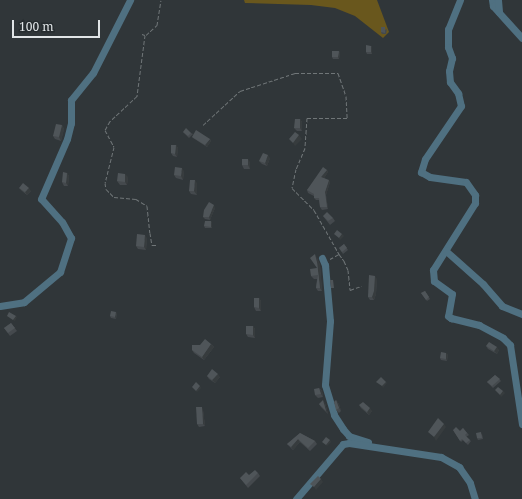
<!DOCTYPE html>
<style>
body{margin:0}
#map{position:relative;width:522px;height:499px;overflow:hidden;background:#303639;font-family:"Noto Serif",serif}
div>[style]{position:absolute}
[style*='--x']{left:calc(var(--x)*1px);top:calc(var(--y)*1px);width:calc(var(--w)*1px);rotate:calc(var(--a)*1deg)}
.green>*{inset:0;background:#69571d}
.path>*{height:1px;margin-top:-0.5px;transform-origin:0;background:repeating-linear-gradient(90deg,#707678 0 4px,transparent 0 6px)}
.minor>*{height:7px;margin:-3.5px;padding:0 3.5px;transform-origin:3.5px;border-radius:3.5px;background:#4f7081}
.wall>*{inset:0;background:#44494d}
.shaded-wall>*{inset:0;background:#373c3e}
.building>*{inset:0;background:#4f5559}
span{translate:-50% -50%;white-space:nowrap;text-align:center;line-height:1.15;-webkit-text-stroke:3px #262c2f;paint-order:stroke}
.scale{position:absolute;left:12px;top:20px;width:88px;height:18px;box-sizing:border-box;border:2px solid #e1e5e7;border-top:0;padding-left:5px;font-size:12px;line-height:14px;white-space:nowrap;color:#e1e5e7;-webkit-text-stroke:3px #262c2f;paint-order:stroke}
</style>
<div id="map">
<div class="green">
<i style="clip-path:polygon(244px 0,377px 0,389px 32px,383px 38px,355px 16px,335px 8px,311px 5px,245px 3px)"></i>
</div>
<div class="path">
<i style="--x:142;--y:34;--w:3;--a:18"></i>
<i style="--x:145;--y:35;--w:62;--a:97.5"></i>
<i style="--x:137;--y:96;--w:37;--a:137"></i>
<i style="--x:110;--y:121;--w:10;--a:119"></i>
<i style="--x:105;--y:130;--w:19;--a:62"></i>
<i style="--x:114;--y:147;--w:37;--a:104"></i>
<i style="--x:105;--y:183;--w:6;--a:81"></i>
<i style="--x:106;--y:189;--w:11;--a:45"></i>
<i style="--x:114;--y:197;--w:22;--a:5"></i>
<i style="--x:136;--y:199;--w:13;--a:32"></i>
<i style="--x:147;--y:206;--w:27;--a:84"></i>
<i style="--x:150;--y:233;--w:12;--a:81"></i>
<i style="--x:152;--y:245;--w:4;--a:0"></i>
<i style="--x:146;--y:35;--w:15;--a:-42"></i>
<i style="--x:157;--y:25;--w:25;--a:-81"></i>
<i style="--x:203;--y:125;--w:50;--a:-42.6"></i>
<i style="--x:240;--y:91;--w:58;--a:-18.1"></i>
<i style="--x:295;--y:73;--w:43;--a:0"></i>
<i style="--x:338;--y:73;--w:24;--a:71"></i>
<i style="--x:346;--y:96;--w:22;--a:87"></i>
<i style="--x:347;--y:118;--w:40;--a:180"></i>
<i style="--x:307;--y:118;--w:30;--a:94"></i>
<i style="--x:305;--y:148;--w:23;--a:113"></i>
<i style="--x:296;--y:169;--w:19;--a:102"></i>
<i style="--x:292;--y:188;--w:31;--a:45"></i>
<i style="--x:314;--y:210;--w:51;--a:60.4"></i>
<i style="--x:330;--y:259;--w:10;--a:-29"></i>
<i style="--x:339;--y:254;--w:9;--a:54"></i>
<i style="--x:344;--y:261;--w:10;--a:66"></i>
<i style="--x:348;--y:270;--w:20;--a:84"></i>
<i style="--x:350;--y:290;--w:12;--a:-20"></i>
</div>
<div class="minor">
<i style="--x:460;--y:0;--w:31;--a:112"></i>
<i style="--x:448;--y:29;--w:18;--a:90"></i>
<i style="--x:448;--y:47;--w:12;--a:70"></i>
<i style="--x:452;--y:58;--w:13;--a:103"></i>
<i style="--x:449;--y:71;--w:11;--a:85"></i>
<i style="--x:450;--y:82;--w:14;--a:54"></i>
<i style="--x:458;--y:93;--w:13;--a:77"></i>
<i style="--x:461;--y:106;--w:64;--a:124.2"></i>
<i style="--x:425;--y:159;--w:14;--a:107"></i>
<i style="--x:421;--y:172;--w:10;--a:29"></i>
<i style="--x:430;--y:177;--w:36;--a:8"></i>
<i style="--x:466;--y:182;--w:16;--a:55"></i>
<i style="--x:475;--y:195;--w:8;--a:90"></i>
<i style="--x:475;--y:203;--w:79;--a:122.1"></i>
<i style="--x:433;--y:270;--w:11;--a:85"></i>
<i style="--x:434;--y:281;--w:22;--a:36"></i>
<i style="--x:452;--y:294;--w:22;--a:100"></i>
<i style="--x:448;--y:316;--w:4;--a:34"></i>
<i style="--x:451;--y:318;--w:29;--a:14"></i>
<i style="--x:479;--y:325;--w:27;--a:28"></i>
<i style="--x:503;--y:338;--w:10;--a:45"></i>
<i style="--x:510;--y:345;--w:80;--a:81.4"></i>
<i style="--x:492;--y:0;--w:6;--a:81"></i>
<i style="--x:493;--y:6;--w:43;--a:47.8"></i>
<i style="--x:498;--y:0;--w:12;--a:85"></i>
<i style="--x:446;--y:251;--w:50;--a:41.7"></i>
<i style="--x:483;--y:284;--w:29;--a:49"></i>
<i style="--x:502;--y:306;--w:22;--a:22"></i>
<i style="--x:322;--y:258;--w:8;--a:67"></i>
<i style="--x:325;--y:265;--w:56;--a:84.9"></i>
<i style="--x:330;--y:321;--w:64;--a:94.5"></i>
<i style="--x:325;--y:385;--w:31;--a:73"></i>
<i style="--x:334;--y:415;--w:17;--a:57"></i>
<i style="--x:343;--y:429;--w:9;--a:49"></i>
<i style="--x:349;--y:436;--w:20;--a:18"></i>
<i style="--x:0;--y:306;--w:24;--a:-9"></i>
<i style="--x:24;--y:302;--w:47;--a:-39.8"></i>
<i style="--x:60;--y:272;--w:36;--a:-72"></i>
<i style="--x:71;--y:238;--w:18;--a:-119"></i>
<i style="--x:62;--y:222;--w:31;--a:-132"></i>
<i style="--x:41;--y:199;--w:65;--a:-66.6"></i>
<i style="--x:67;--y:139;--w:16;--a:-76"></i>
<i style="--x:71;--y:123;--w:23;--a:-90"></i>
<i style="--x:71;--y:100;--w:35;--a:-51"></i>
<i style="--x:93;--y:73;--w:82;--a:-63.1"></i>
<i style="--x:296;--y:499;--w:72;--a:-49.5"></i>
<i style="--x:343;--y:444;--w:6;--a:-9"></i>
<i style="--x:349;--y:443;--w:93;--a:8.7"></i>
<i style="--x:441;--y:457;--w:21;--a:29"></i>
<i style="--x:459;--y:467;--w:19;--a:55"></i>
<i style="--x:470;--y:483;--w:17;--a:73"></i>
</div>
<div class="wall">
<i style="clip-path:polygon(387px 29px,386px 34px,382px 34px,381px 32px)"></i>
<i style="clip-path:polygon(371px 46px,372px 47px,372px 54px,367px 54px,366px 52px)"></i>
<i style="clip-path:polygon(339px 51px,340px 53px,339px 59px,333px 59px,332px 57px)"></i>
<i style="clip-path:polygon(300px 119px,302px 122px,302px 131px,297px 131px,294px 128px)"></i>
<i style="clip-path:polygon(62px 125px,64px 129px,61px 141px,55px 139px,53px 136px)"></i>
<i style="clip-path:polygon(183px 132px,191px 133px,193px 134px,189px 138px)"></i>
<i style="clip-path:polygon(192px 137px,210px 139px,211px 141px,207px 147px,193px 138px)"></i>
<i style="clip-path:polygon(176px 145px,178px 148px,177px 157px,173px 156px,171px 153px)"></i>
<i style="clip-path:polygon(270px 158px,267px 166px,262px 164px,259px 161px)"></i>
<i style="clip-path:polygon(250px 162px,250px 169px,244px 169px,242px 165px)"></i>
<i style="clip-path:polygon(327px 170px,328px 172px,324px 178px,330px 182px,326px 195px,328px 209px,322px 210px,320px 207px,319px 200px,316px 200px,314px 198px,314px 196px,308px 193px,307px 190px)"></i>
<i style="clip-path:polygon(184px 171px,183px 180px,176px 178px,174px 175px)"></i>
<i style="clip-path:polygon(67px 173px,69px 176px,68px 186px,64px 186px,62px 182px)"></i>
<i style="clip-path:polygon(128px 177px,127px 185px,120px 185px,117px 181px)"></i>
<i style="clip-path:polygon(197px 183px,197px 195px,191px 194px,189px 191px)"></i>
<i style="clip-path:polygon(19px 188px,31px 191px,27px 195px,22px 191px)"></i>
<i style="clip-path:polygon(215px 208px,210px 220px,205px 219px,203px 217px)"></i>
<i style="clip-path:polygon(323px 216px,333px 218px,335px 221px,330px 225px)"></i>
<i style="clip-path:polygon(211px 221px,212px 223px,212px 228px,205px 228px,204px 226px)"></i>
<i style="clip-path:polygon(147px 238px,146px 250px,138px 249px,136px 246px)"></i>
<i style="clip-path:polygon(344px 244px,348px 250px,343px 254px,339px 248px)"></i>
<i style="clip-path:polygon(317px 258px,320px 265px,322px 291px,318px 291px,316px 288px,317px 279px,314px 279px,311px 276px,317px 268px)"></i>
<i style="clip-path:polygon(377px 279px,376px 294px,374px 300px,370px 300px,368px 297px)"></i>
<i style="clip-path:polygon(425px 291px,430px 299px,427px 301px,421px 293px)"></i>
<i style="clip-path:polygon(259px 298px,261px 301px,261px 311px,256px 311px,254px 307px)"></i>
<i style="clip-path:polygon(117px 313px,116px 319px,111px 318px,110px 316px)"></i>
<i style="clip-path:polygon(11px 323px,17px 331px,10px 336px,4px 328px)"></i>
<i style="clip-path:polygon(253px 326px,255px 329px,255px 338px,248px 337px,246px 334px)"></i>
<i style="clip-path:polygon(211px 344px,214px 347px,204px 360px,194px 353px,192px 350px,200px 345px)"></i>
<i style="clip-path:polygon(486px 346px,499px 350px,497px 354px,488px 349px)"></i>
<i style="clip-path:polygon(448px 354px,447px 361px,441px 360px,440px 358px)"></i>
<i style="clip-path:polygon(495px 375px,501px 381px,493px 388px,487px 382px)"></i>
<i style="clip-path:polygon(207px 376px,220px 377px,215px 383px,209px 379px)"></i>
<i style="clip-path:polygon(319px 388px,322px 391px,323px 397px,318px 398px,315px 395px)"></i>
<i style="clip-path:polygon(336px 400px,339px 404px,341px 411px,339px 413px,336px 410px)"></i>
<i style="clip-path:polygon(325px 403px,328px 414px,321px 407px,319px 404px)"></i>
<i style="clip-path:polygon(359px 405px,372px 411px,369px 415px,361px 408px)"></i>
<i style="clip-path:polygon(203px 410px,205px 426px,199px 427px,197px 424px)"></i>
<i style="clip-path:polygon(463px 428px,469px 435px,466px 437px,471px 441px,468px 445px,463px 440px,461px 442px,453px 430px,460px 431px)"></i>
<i style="clip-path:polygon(300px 433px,315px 441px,317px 444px,310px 451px,300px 442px,293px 450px,287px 444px)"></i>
<i style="clip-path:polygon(482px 434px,483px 439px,478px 440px,477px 438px)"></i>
<i style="clip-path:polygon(258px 473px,260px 476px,248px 488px,240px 478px)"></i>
</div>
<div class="shaded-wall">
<i style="clip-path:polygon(371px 46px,372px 47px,372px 54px,371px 52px)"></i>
<i style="clip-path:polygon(339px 51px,340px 53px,339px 59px,338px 57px)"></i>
<i style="clip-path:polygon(300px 119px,302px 122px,302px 131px,300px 128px)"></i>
<i style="clip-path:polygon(62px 125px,64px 129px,61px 141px,59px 137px)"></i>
<i style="clip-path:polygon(299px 135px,302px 139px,295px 146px,293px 143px)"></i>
<i style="clip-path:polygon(210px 139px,211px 141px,207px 147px,205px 145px)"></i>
<i style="clip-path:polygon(176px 145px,178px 148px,177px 157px,175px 154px)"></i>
<i style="clip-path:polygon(268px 155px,270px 158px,267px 166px,265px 163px)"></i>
<i style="clip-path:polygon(248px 159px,250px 162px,250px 169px,248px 165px)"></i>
<i style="clip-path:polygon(182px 168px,184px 171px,183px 180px,181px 176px)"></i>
<i style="clip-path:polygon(327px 170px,328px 172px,323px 180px,321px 177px)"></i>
<i style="clip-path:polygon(67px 173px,69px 176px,68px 186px,66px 183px)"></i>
<i style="clip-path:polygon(125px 174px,128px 177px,127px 185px,125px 182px)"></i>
<i style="clip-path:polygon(195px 180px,197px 183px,197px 195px,194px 191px)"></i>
<i style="clip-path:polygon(329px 180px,330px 182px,326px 195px,328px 209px,327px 207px,325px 192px)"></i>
<i style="clip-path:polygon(29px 188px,31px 191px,27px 195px,25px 192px)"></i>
<i style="clip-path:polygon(214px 205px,215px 208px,210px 220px,209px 217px)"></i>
<i style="clip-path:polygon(211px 221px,212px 223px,212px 228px,211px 227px)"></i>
<i style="clip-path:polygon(342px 234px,344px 236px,340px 240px,339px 238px)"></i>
<i style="clip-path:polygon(145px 235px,147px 238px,146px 250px,144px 247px)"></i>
<i style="clip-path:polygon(315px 254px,317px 258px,320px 265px,322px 291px,320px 288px,317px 262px)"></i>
<i style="clip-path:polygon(375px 276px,377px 279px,376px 294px,374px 300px,372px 297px)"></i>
<i style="clip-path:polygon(259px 298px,261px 301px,261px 311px,259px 308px)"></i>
<i style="clip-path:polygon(116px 312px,117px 313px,116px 319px,115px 317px)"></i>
<i style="clip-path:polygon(16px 316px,17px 317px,15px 321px,13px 320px)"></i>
<i style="clip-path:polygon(253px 326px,255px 329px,255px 338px,253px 335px)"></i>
<i style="clip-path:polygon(211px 344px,214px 347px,204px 360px,202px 357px)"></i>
<i style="clip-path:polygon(497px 347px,499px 350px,497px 354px,494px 351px)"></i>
<i style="clip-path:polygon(446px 353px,448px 354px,447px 361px,446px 359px)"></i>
<i style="clip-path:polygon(218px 374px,220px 377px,215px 383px,212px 380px)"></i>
<i style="clip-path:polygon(386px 382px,387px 383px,383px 388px,382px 386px)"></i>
<i style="clip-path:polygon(200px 386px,201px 388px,197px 392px,196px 391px)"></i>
<i style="clip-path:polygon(319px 388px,322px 391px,323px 397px,321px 394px)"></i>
<i style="clip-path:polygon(503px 391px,505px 393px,501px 397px,500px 395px)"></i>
<i style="clip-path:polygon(323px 400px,325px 403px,328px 414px,326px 411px)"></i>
<i style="clip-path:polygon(336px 400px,339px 404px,341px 411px,339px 408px)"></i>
<i style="clip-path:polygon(202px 407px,203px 410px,205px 426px,203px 424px)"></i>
<i style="clip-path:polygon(370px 408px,372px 411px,369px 415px,367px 412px)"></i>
<i style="clip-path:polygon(444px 424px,446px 427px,436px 441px,434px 437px)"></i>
<i style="clip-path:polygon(298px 439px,300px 442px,293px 450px,291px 447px)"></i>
<i style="clip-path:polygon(330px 440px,331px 442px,327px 446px,326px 445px)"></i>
<i style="clip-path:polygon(321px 479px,323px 482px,316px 490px,314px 487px)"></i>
</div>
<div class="building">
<i style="clip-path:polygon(381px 27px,385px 27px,385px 33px,381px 32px)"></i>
<i style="clip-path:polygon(366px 45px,371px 46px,371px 52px,366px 52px)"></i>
<i style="clip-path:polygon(332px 51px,339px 51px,338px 57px,332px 57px)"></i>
<i style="clip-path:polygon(295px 119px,300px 119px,300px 128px,294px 128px)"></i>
<i style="clip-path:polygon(56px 124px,62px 125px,59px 137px,53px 136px)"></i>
<i style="clip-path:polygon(186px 128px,191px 133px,188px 136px,183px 132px)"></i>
<i style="clip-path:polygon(196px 130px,210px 139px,205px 145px,192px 137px)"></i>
<i style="clip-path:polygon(295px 132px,299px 135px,293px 143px,289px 139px)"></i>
<i style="clip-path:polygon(171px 145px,176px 145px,175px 154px,171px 153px)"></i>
<i style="clip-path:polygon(263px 153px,268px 155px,265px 163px,259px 161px)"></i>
<i style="clip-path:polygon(242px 159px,248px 159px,248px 165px,242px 165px)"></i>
<i style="clip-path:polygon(175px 167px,182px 168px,181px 176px,174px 175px)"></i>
<i style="clip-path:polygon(323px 167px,327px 170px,321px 177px,329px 180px,325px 192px,327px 207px,320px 207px,319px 198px,314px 198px,314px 194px,307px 190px)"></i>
<i style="clip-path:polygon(63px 172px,67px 173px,66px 183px,62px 182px)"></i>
<i style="clip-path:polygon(118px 173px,125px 174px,125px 182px,117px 181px)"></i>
<i style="clip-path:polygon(190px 180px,195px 180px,194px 191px,189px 191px)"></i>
<i style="clip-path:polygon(23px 183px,29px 188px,25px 192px,19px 188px)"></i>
<i style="clip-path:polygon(209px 202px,214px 205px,209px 217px,203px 217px,204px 210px)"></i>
<i style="clip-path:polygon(327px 212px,333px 218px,328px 221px,323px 216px)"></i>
<i style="clip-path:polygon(205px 221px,211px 221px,211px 227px,204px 226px)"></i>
<i style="clip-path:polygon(337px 230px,342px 234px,339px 238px,334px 234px)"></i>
<i style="clip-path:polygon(137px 234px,145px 235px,144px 247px,136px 246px)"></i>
<i style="clip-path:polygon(344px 244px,347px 248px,342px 252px,339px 248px)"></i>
<i style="clip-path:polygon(315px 254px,317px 262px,320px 288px,316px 288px,318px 275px,311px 276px,310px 269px,317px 268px,310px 258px)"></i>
<i style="clip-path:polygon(369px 275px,375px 276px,374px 291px,372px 297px,368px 297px)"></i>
<i style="clip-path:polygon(330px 280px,333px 280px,334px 288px,331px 288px)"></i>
<i style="clip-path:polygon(425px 291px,429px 297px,426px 300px,421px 293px)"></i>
<i style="clip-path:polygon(254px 298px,259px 298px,259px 308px,254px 307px)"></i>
<i style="clip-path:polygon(111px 311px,116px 312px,115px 317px,110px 316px)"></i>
<i style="clip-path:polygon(9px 312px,16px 316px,13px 320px,7px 316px)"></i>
<i style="clip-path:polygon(11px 323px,15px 328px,8px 333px,4px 328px)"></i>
<i style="clip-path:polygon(246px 326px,253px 326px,253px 335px,246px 334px)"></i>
<i style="clip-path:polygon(205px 339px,211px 344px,202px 357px,192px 350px,192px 345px,200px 345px)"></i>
<i style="clip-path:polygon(489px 342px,497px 347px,494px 351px,486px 346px)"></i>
<i style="clip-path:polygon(441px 352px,446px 353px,446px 359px,440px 358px)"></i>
<i style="clip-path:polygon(212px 369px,218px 374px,212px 380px,207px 376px)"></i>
<i style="clip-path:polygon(495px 375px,500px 379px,492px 386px,487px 382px)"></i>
<i style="clip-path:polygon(381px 377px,386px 382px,382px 386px,376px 382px)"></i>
<i style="clip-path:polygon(196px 382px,200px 386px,196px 391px,192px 387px)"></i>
<i style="clip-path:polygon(498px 387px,503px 391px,500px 395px,495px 390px)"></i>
<i style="clip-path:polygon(319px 388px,321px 394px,315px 395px,314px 389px)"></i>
<i style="clip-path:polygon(323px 400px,326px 411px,319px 404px)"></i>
<i style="clip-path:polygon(336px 400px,339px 408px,336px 410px,334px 402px)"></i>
<i style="clip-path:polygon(363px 402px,370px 408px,367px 412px,359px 405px)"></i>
<i style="clip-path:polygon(196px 407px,202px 407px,203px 424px,197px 424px)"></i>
<i style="clip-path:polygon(438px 418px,444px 424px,434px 437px,428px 432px)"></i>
<i style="clip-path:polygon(456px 427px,460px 431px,463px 428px,467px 433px,465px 435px,470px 440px,466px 443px,462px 439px,460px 441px,453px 430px)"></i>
<i style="clip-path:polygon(481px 432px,482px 438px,477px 438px,476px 433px)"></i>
<i style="clip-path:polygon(300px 433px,315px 441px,308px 448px,298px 439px,291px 447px,287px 444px)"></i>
<i style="clip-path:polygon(326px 437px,330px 440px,326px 445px,322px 442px)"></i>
<i style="clip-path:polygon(255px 470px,258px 473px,246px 485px,240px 478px,246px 472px,249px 475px)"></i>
<i style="clip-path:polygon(318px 476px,321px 479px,314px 487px,310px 484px)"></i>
</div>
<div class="scale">100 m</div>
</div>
